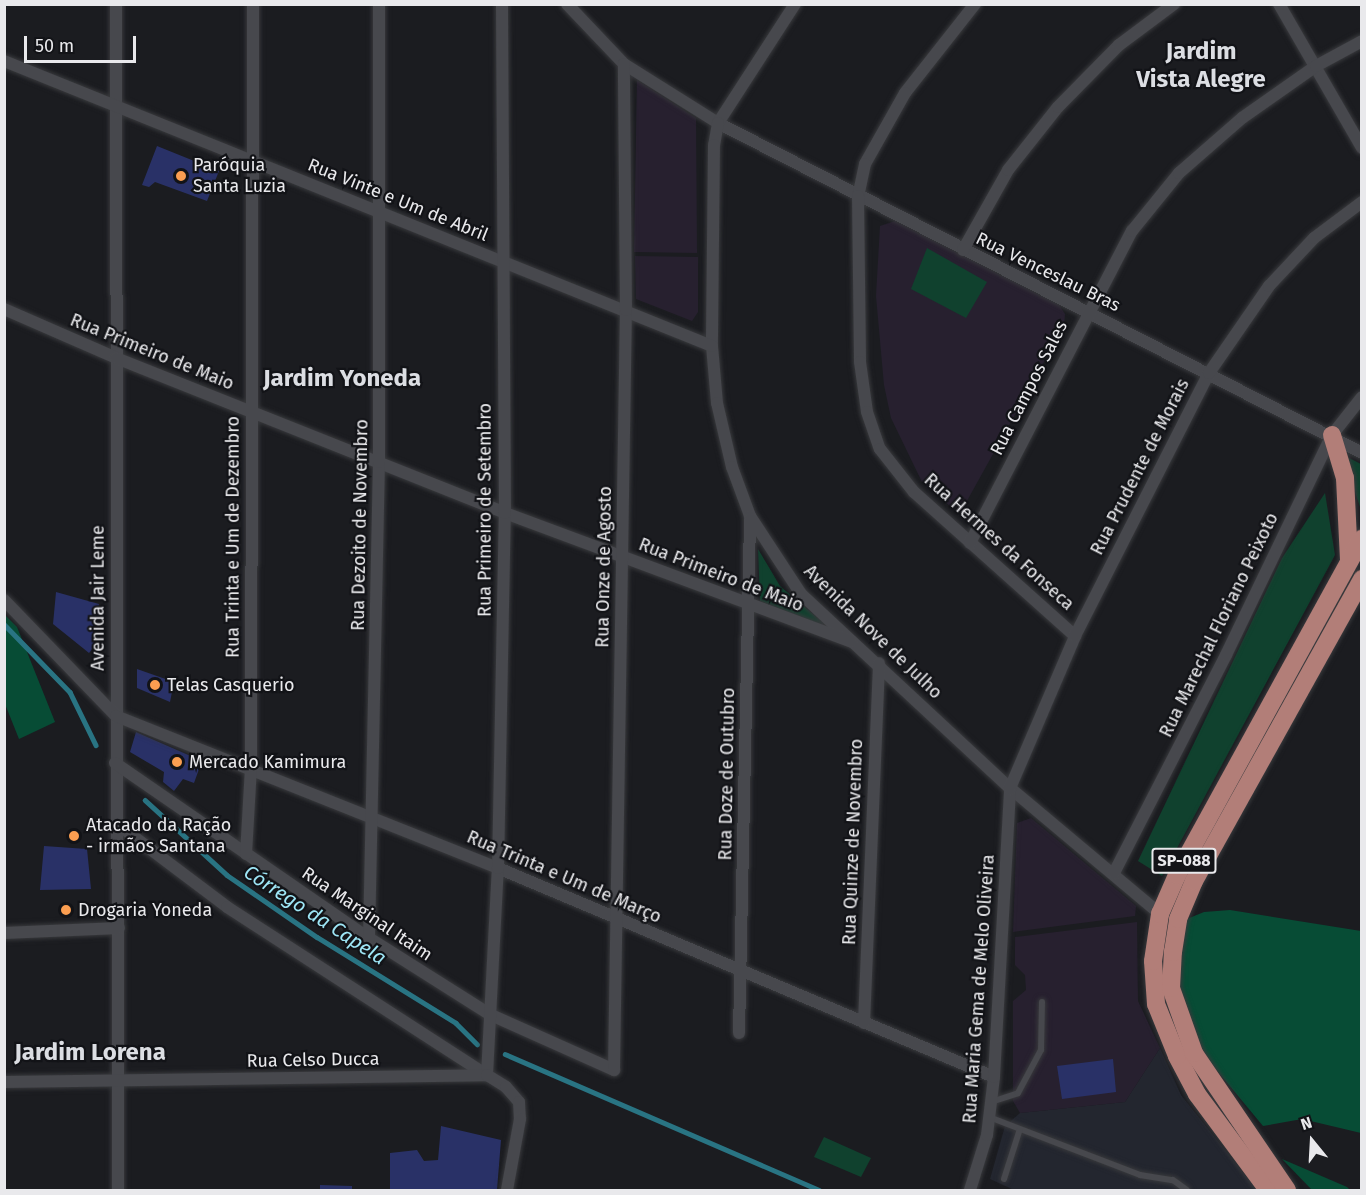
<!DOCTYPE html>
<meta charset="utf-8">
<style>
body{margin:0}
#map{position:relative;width:1366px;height:1195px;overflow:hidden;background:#1b1c20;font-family:"Fira Sans",sans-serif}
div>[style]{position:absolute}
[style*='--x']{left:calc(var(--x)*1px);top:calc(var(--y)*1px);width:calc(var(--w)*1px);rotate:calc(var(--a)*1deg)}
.built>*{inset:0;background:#23262f}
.education>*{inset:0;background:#27202f}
.green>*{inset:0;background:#10412e}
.forest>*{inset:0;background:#074c35}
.stream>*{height:4.5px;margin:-2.25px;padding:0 2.25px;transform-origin:2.25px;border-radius:2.25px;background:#297483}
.building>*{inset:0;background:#293167}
.roads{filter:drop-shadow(0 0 2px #38393c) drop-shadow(0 0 2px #38393c)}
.lane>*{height:6px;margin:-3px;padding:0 3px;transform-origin:3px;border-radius:3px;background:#47484d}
.street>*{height:12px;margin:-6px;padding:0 6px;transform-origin:6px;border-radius:6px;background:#47484d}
.primary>*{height:18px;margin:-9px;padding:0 9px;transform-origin:9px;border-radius:9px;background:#b27e78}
.dots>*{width:16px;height:16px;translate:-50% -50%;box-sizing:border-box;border:3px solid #121317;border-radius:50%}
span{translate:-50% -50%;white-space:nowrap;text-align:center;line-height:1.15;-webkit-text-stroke:4.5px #121317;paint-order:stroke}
.shield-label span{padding:2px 4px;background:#121317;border:2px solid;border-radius:4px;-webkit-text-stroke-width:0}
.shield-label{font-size:16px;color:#e9e9ec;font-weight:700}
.poi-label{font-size:18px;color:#e9e9ec}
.left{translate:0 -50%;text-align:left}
.street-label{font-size:18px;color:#e9e9ec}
.water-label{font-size:20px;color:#9ee6f6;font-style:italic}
.district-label{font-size:24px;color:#dcdee3;font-weight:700}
.frame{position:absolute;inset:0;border:6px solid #e9e9ec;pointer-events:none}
.north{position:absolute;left:1282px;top:1111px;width:60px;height:60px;-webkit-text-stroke:4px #121317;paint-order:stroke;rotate:342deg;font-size:16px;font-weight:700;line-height:24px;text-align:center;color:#e9e9ec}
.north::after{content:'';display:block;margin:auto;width:21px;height:27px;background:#e9e9ec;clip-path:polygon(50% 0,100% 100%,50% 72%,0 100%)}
.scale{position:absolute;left:24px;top:36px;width:112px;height:27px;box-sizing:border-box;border:3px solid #e9e9ec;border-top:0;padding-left:8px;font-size:18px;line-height:21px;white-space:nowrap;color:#e9e9ec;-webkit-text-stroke:4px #121317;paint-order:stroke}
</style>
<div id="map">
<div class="built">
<i style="clip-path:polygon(1160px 1048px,1181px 1095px,1257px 1190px,1014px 1190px,990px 1179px,1005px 1126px,1020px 1113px,1125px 1102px)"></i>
</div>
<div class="education">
<i style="clip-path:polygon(637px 80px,696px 118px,697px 253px,634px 252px)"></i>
<i style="clip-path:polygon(895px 221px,1059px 305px,1065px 314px,1064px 326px,963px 508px,950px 506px,922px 482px,891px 418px,884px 385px,876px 296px,880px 226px)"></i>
<i style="clip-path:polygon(635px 256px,698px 257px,698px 312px,692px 321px,636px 299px)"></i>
<i style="clip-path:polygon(1031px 818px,1136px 906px,1135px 916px,1013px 932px,1017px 823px)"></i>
<i style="clip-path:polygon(1137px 922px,1138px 1001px,1160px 1048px,1125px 1102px,1020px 1113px,1013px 1101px,1013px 1001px,1026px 990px,1025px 975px,1015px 965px,1015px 937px)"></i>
</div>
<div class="green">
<i style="clip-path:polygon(927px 248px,987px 282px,966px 318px,911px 289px)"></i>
<i style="clip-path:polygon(1343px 455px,1361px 464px,1361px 510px)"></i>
<i style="clip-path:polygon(1325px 493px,1335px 555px,1162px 876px,1138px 861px,1282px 558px)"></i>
<i style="clip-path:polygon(758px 549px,780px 586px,828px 627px,760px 601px)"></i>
<i style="clip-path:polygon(824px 1137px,871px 1158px,861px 1177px,814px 1157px)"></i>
</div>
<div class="forest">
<i style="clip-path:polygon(5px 615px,17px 627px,55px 722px,19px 739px,5px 704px)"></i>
<i style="clip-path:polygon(1230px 910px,1361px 931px,1361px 1133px,1302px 1119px,1263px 1126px,1199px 1049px,1175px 987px,1182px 921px,1204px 912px)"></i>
<i style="clip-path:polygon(1282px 1159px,1347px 1187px,1350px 1190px,1312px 1190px)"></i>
</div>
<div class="stream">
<i style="--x:4;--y:624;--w:95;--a:45.9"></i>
<i style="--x:70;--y:692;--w:59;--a:63.9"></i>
<i style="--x:145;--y:800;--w:111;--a:42.4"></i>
<i style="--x:227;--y:875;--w:109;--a:34.6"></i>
<i style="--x:317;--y:937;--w:163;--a:31.7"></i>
<i style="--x:456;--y:1023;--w:30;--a:45"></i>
<i style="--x:505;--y:1054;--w:342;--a:23.4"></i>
</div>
<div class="building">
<i style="clip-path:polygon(157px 146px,219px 171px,207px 201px,155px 182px,149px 187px,142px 185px)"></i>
<i style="clip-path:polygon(56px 592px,99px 604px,94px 647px,89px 653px,53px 624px)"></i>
<i style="clip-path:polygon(137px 669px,174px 682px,170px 702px,137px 688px)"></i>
<i style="clip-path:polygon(136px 732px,202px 761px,194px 783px,183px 779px,174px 791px,163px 782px,164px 772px,130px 752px)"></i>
<i style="clip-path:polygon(44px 846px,87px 849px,91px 889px,40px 890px)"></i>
<i style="clip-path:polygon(1113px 1059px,1116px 1092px,1062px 1099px,1057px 1066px)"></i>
<i style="clip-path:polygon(441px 1126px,501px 1140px,497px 1190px,390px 1190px,390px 1153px,417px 1150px,424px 1161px,438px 1160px)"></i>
<i style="clip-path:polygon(320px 1185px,352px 1186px,352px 1190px,320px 1190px)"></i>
</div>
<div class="roads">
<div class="lane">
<i style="--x:991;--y:1102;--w:28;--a:-18"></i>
<i style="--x:1018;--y:1093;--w:49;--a:-61.9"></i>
<i style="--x:1041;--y:1050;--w:48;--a:-88.8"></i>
<i style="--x:989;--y:1117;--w:162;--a:21"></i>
<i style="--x:1140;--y:1175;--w:33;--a:9"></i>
<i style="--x:1173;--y:1180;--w:17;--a:36"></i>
<i style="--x:1004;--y:1179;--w:52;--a:-72.3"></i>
</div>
<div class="street">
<i style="--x:116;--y:4;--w:1186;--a:89.9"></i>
<i style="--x:567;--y:4;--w:83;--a:46.5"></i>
<i style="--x:624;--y:64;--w:111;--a:32.1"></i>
<i style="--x:718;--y:123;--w:724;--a:27.13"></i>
<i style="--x:795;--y:4;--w:142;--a:122.9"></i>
<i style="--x:718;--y:123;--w:22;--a:100"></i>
<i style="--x:714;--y:145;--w:201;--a:90.6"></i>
<i style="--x:712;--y:346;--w:57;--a:85"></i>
<i style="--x:717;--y:403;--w:66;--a:76.8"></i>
<i style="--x:732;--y:467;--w:52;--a:69.8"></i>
<i style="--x:750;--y:516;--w:93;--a:56.8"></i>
<i style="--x:801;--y:594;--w:285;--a:42.9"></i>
<i style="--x:1010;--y:788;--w:196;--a:40"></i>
<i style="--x:975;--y:4;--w:113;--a:128.2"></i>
<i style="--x:905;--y:93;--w:81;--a:119.4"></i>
<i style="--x:865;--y:164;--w:33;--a:102"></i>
<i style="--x:858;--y:196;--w:166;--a:89.3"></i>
<i style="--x:860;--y:362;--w:50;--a:82"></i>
<i style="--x:867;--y:412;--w:39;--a:71"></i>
<i style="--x:880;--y:449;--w:55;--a:51.7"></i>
<i style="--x:914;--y:492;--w:216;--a:41.8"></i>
<i style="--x:1279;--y:4;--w:166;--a:60"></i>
<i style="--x:4;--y:61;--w:763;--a:21.93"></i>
<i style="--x:963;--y:250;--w:92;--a:-60.6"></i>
<i style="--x:1008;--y:170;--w:80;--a:-51.6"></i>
<i style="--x:1058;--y:107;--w:87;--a:-45.5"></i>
<i style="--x:1119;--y:45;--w:69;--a:-36.7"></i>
<i style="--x:4;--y:309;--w:122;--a:23.6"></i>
<i style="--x:116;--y:358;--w:419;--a:21.7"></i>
<i style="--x:505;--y:513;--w:369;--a:20.4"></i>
<i style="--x:970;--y:543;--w:352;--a:-62.6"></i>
<i style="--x:1132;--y:231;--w:75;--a:-51"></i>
<i style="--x:1179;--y:173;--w:84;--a:-41.1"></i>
<i style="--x:1242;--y:118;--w:90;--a:-35.1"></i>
<i style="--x:1316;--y:66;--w:52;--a:-28.5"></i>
<i style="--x:4;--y:600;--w:161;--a:46"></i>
<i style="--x:116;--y:716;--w:411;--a:21.7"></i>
<i style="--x:498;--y:868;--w:538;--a:22.85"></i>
<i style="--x:115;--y:763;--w:308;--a:34.6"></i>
<i style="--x:369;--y:938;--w:144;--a:32.3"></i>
<i style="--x:491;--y:1015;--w:135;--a:24.1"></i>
<i style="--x:614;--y:1070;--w:760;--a:-89.1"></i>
<i style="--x:626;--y:310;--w:246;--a:-90.5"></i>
<i style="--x:117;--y:824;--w:138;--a:37"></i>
<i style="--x:227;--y:907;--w:310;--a:32.9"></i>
<i style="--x:246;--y:854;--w:87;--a:-86.7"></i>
<i style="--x:251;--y:767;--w:763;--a:-89.85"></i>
<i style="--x:1114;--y:873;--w:245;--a:-62.8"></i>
<i style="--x:1226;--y:655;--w:244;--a:-64.3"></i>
<i style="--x:1332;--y:435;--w:48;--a:-51.7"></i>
<i style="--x:4;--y:933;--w:115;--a:-2.5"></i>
<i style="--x:369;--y:938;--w:476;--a:-88.8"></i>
<i style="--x:379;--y:462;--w:458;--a:-90"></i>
<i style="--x:864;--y:1023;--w:360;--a:-87.6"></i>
<i style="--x:739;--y:1033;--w:514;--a:-88.77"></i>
<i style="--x:487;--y:1075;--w:207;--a:-87"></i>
<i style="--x:498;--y:868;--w:355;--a:-88.9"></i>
<i style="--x:505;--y:513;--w:509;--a:-90.34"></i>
<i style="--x:4;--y:1082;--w:483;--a:-0.8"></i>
<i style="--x:487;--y:1075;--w:22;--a:32"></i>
<i style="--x:506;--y:1087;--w:20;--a:49"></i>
<i style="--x:519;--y:1102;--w:17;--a:87"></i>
<i style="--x:520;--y:1119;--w:72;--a:100.4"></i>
<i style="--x:970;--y:1190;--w:58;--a:-72.8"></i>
<i style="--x:987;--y:1135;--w:58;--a:-83.1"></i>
<i style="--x:994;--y:1077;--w:289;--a:-86.8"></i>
<i style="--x:1010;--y:788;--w:165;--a:-66.8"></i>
<i style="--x:1075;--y:636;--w:295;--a:-63"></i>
<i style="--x:1209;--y:373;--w:106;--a:-55.4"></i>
<i style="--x:1269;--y:286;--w:66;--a:-46.8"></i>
<i style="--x:1314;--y:238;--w:60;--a:-36.9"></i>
</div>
<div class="primary">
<i style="--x:1332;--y:435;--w:45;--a:73.2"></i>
<i style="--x:1345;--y:478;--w:82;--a:87.2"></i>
<i style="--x:1268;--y:1190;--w:119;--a:-126.5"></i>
<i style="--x:1197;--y:1094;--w:43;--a:-117.8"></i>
<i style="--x:1177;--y:1056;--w:56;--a:-112"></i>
<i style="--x:1156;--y:1004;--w:43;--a:-94"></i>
<i style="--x:1153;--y:961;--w:48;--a:-81.5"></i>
<i style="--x:1160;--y:914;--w:43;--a:-66.4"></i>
<i style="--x:1177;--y:875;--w:384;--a:-61.2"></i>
<i style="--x:1287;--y:1190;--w:166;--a:-124.2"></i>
<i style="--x:1194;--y:1053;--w:69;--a:-109.5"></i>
<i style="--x:1171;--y:988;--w:36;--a:-87"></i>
<i style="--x:1173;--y:952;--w:33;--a:-81"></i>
<i style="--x:1178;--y:919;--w:41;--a:-67.2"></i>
<i style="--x:1194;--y:881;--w:346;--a:-60.9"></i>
</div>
</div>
<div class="dots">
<i style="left:181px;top:176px;background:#fb9e51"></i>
<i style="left:155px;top:685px;background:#fb9e51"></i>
<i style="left:177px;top:762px;background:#fb9e51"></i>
<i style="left:74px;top:836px;background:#fb9e51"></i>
<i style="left:66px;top:910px;background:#fb9e51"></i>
</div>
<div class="shield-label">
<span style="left:1184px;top:861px">SP-088</span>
</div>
<div class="poi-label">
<span class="left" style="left:193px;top:176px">Paróquia<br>Santa Luzia</span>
<span class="left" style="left:167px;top:685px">Telas Casquerio</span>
<span class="left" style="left:189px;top:762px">Mercado Kamimura</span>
<span class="left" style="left:86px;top:836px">Atacado da Ração<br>- irmãos Santana</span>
<span class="left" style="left:78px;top:910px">Drogaria Yoneda</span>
</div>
<div class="street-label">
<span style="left:398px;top:200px;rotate:22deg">Rua Vinte e Um de Abril</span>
<span style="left:1048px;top:272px;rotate:26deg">Rua Venceslau Bras</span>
<span style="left:152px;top:352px;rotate:22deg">Rua Primeiro de Maio</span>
<span style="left:1029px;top:388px;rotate:-63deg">Rua Campos Sales</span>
<span style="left:1140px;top:467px;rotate:-63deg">Rua Prudente de Morais</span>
<span style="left:485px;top:510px;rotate:-90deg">Rua Primeiro de Setembro</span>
<span style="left:360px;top:525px;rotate:-89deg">Rua Dezoito de Novembro</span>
<span style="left:233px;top:537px;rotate:-90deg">Rua Trinta e Um de Dezembro</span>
<span style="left:999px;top:542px;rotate:42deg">Rua Hermes da Fonseca</span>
<span style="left:604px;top:567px;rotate:-89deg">Rua Onze de Agosto</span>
<span style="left:721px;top:575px;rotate:21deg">Rua Primeiro de Maio</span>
<span style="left:98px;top:598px;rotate:-90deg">Avenida Jair Leme</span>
<span style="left:1219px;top:625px;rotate:-64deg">Rua Marechal Floriano Peixoto</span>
<span style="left:873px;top:632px;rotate:44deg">Avenida Nove de Julho</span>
<span style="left:727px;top:774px;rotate:-89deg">Rua Doze de Outubro</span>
<span style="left:853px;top:842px;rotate:-88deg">Rua Quinze de Novembro</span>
<span style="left:564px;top:877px;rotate:23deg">Rua Trinta e Um de Março</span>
<span style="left:367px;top:914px;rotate:34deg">Rua Marginal Itaim</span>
<span style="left:979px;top:989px;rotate:-86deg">Rua Maria Gema de Melo Oliveira</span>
<span style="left:313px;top:1060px;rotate:-1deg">Rua Celso Ducca</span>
</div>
<div class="water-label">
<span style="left:315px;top:915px;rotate:33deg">Córrego da Capela</span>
</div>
<div class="district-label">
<span style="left:1201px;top:66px">Jardim<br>Vista Alegre</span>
<span style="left:342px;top:379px">Jardim Yoneda</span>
<span style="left:90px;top:1053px">Jardim Lorena</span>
</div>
<div class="frame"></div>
<div class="north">N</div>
<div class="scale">50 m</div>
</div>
